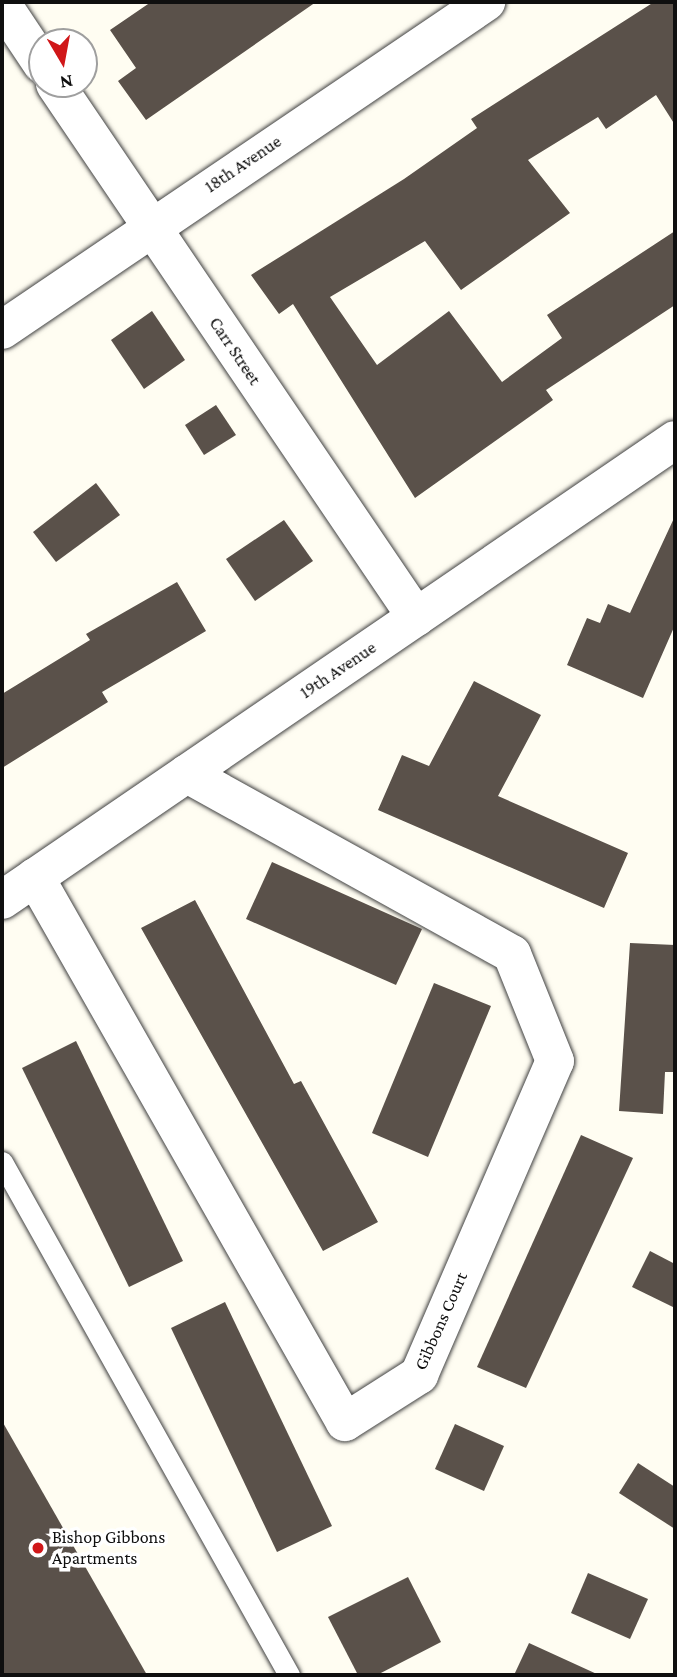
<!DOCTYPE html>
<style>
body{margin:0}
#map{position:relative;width:677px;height:1677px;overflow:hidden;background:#fffdf2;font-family:"Crimson Pro",serif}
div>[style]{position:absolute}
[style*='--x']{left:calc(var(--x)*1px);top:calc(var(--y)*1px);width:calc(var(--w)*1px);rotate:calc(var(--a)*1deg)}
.building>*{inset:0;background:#5a514a}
.roads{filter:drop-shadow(0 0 2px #424242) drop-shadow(0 0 2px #424242)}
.service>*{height:21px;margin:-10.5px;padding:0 10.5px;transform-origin:10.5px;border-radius:10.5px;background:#fff}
.minor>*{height:38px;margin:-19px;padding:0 19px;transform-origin:19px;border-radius:19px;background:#fff}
.dots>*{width:19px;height:19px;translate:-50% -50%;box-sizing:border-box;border:4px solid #fff;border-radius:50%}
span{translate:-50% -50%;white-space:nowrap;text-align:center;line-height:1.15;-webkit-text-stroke:7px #fff;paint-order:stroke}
.street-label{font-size:18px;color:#0f0f0f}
.poi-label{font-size:18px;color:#0f0f0f}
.left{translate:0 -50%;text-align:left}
.frame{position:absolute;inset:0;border:4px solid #0f0f0f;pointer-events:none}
.north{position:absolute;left:28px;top:28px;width:70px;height:70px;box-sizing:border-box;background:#fff;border:2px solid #9f9f9f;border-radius:50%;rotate:170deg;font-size:19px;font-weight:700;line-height:28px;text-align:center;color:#0f0f0f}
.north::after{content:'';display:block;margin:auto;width:24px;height:32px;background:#d01719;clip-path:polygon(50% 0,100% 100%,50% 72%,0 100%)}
</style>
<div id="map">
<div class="building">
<i style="clip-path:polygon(151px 2px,316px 2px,146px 120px,118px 81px,136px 68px,110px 30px)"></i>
<i style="clip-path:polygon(654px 2px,675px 2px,675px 125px,656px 95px,606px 129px,598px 117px,528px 160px,570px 213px,461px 290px,425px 241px,330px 297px,377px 365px,449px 311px,502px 382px,562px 338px,547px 315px,675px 231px,675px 305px,546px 390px,553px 400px,415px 498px,293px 304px,279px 314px,251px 275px,404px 179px,477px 128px,471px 119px)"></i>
<i style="clip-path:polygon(152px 311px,185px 360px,144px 389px,111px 340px)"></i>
<i style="clip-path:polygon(216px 405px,236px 435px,204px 455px,185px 425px)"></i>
<i style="clip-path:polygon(96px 483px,120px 515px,56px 562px,33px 532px)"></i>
<i style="clip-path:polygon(675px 516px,675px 625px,643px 698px,567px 665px,587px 618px,600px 623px,608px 604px,630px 613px)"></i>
<i style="clip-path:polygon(284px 520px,313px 561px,255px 601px,226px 559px)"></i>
<i style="clip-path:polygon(177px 582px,206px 631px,102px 692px,108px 702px,2px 768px,2px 694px,90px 640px,86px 634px)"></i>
<i style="clip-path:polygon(474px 681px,541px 715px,498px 796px,628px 853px,604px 908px,378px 810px,402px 755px,429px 766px)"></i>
<i style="clip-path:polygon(272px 862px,422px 929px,396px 985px,246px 919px)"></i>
<i style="clip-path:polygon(195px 900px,294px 1084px,301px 1081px,378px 1222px,323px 1251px,141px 928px)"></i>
<i style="clip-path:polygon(630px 943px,675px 945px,675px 1072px,665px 1072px,663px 1114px,619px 1111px)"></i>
<i style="clip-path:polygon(434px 983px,491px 1006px,428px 1157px,372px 1133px)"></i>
<i style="clip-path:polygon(76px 1041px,183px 1261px,129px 1287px,22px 1068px)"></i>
<i style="clip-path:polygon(581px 1135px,633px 1158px,526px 1388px,477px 1367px)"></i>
<i style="clip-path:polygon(650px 1251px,675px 1264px,675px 1308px,632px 1287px)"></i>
<i style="clip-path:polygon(225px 1302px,332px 1526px,277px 1552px,171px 1328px)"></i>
<i style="clip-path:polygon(2px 1421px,147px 1675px,2px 1675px)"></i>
<i style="clip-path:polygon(455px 1424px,504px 1446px,484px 1491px,435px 1469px)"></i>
<i style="clip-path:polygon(638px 1463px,675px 1487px,675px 1529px,619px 1493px)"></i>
<i style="clip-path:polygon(588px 1573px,648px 1599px,630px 1639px,571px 1613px)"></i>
<i style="clip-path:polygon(408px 1577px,441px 1642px,377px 1675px,358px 1675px,328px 1617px)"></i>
<i style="clip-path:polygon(529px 1643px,599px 1675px,514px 1675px)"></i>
</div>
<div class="roads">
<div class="service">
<i style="--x:2;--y:1162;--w:588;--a:60.77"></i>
</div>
<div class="minor">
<i style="--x:2;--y:4;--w:72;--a:56.3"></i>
<i style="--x:55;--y:84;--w:644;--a:55.89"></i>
<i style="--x:2;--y:330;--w:585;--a:-34.12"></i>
<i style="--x:35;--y:877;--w:627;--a:60.37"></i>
<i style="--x:345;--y:1422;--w:88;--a:-32.4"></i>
<i style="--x:419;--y:1375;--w:342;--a:-66.6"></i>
<i style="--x:555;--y:1061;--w:115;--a:-111.9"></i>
<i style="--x:512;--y:954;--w:372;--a:-151"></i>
<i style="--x:2;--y:900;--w:815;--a:-34.35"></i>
</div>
</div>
<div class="dots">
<i style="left:38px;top:1548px;background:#d01719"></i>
</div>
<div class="street-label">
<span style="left:243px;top:164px;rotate:-34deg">18th Avenue</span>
<span style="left:235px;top:351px;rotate:56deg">Carr Street</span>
<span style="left:338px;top:670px;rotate:-34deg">19th Avenue</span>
<span style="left:441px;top:1321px;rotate:-66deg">Gibbons Court</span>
</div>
<div class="poi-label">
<span class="left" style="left:52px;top:1548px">Bishop Gibbons<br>Apartments</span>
</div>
<div class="frame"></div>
<div class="north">N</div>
</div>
